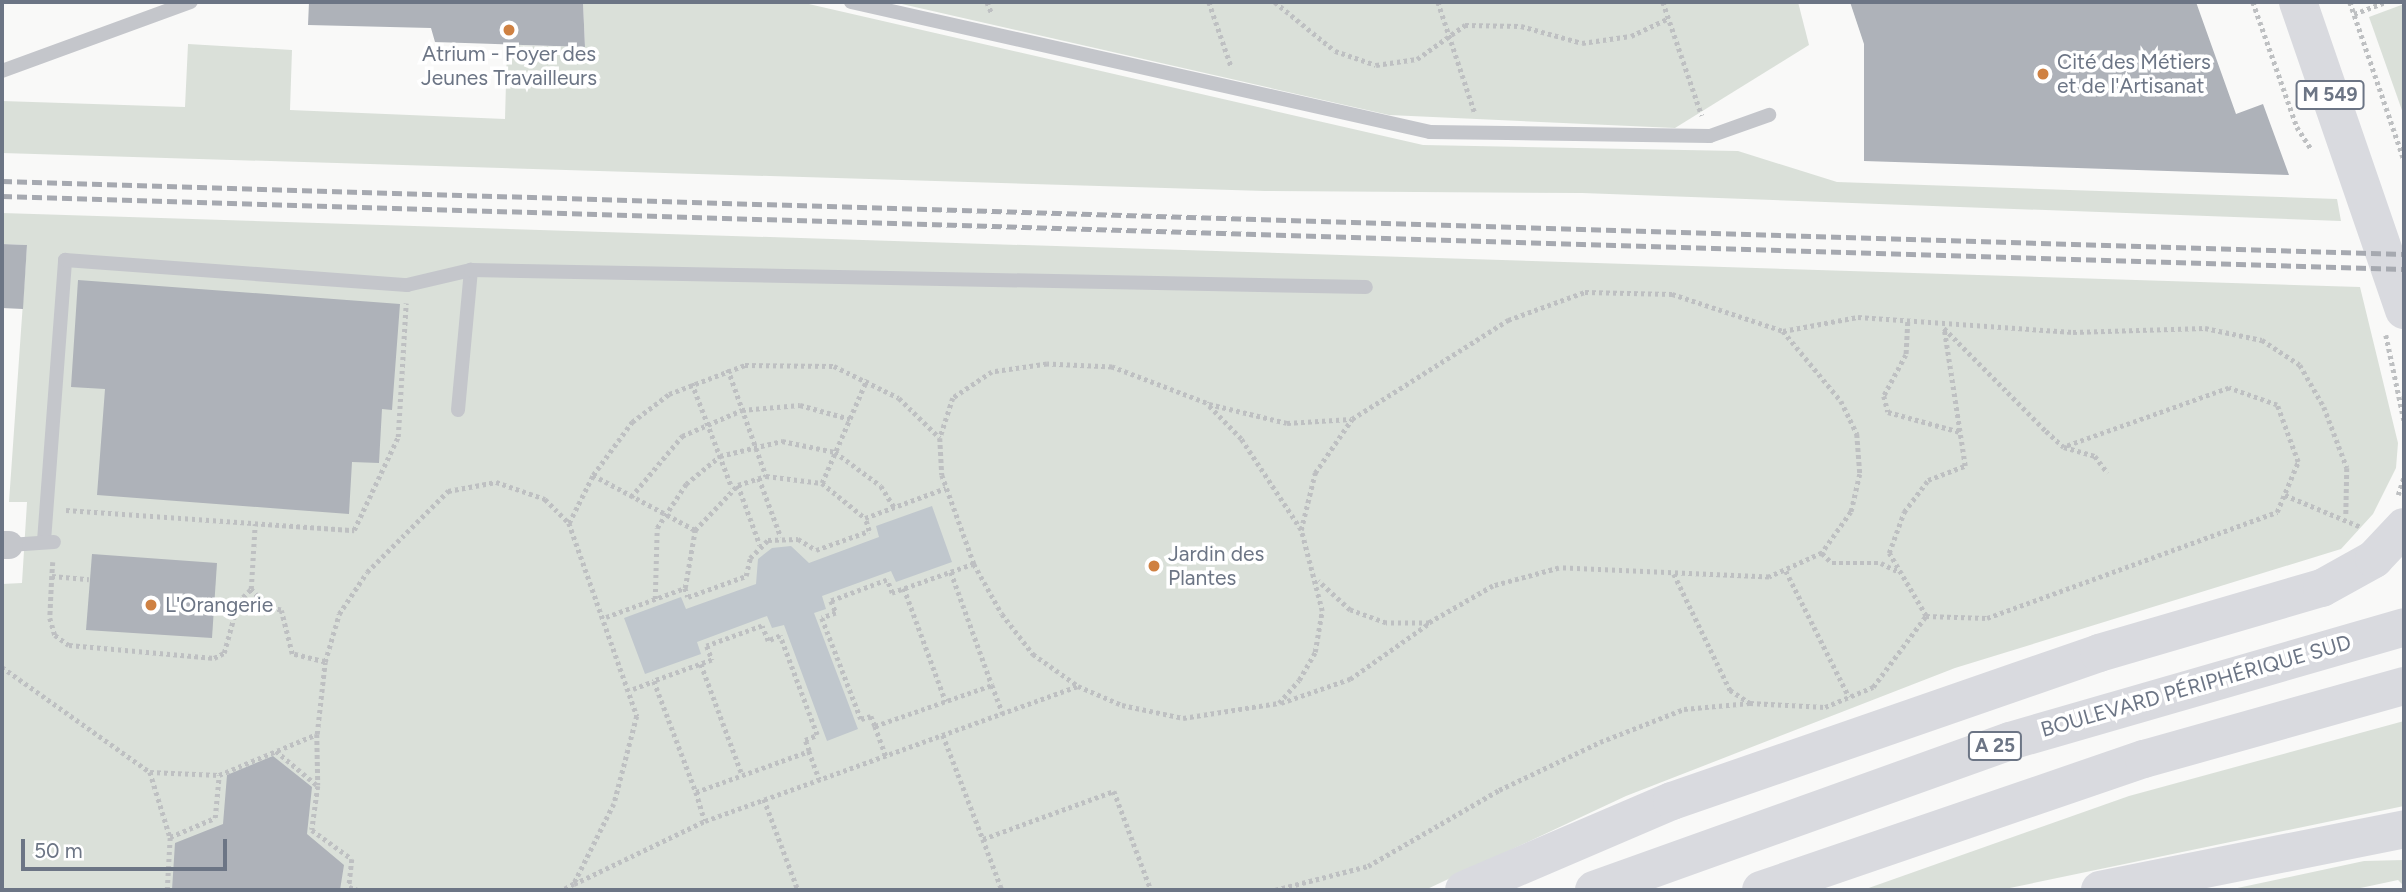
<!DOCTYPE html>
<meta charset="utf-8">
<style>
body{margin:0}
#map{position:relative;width:2406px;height:892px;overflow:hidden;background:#f9f9f8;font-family:Figtree,sans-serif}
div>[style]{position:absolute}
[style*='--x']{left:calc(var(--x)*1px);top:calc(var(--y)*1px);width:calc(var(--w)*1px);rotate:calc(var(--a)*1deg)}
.green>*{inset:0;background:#dae0d9}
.water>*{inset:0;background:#c0c7cd}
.building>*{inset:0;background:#aeb2b9}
.path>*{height:4.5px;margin-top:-2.25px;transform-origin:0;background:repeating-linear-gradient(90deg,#bec0c2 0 3.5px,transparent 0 7px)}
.service>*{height:14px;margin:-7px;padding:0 7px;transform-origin:7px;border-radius:7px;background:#c4c6cb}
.minor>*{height:28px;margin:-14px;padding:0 14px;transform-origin:14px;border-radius:14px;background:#c4c6cb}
.primary>*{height:38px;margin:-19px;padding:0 19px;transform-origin:19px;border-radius:19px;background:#d9dadf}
.motorway>*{height:38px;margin:-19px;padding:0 19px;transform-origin:19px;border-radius:19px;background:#d9dadf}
.rail>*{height:5px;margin-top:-2.5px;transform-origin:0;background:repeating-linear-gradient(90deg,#a6a9b0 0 10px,transparent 0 15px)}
.dots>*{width:19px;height:19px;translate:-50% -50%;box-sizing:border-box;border:4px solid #fff;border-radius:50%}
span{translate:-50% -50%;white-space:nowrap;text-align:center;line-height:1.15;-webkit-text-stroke:7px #fff;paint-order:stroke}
.shield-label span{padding:2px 5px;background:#fff;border:2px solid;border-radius:5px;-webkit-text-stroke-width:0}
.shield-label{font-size:19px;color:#6c7585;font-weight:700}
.poi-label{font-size:21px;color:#6c7585}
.left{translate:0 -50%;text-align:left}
.street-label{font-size:21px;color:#6c7585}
.frame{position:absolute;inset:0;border:4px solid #6c7585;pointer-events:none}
.scale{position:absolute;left:21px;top:839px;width:206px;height:32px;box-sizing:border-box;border:4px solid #6c7585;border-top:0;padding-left:9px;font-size:21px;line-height:24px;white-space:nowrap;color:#6c7585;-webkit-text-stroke:5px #fff;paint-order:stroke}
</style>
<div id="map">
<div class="green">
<i style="clip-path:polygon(583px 2px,800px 2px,1423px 145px,1738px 151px,1837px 182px,2337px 199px,2341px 221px,1582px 193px,1265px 191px,2px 153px,2px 101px,185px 107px,188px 44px,292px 50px,290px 110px,505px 119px,507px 45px,585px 47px)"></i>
<i style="clip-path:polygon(893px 2px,1798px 2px,1809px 45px,1675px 128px,1389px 115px)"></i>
<i style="clip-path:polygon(2404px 4px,2404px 116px,2369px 17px)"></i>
<i style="clip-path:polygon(2px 213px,2360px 287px,2398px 443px,2396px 468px,2373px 514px,2341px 549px,1955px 668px,1626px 796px,1425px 890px,3px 890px,2px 584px,22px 583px,27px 502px,9px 502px,27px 245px,2px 244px)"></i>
<i style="clip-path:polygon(2404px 721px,2404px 806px,2000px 890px,1863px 890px,2129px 796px)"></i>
<i style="clip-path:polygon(2404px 860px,2404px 886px,2398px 880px,2351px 890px,2228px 890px,2364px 861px)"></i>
</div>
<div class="water">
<i style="clip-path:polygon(932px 506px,952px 562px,896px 582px,891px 571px,822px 596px,826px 609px,814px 613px,858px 729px,827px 741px,784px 625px,772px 628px,767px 616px,697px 642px,701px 654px,645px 674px,624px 618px,681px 597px,686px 609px,756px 584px,758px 559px,772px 548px,791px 546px,809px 563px,879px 537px,876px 526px)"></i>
</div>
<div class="building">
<i style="clip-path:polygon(309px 2px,583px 2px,585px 47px,435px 42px,431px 28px,308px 25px)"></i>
<i style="clip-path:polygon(1850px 2px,2196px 2px,2236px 114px,2263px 104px,2289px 175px,1864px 161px,1864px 44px)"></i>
<i style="clip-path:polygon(2px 244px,27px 245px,23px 309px,2px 308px)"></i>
<i style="clip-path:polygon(78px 280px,400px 304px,392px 410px,382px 409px,379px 463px,352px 462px,349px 514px,97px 495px,105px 389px,71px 387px)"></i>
<i style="clip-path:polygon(92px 554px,217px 563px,212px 638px,86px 630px)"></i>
<i style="clip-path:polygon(273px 756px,312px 787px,307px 834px,344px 865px,340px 890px,172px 890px,175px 843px,223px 824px,227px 775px)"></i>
</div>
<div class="path">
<i style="--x:987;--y:2;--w:13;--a:67"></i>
<i style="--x:1209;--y:2;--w:68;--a:71"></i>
<i style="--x:1275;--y:2;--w:77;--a:39.2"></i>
<i style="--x:1335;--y:51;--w:43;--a:18.9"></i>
<i style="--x:1376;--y:65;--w:41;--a:-8.3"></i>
<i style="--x:1417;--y:59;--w:59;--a:-35.3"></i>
<i style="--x:1465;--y:25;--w:56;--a:1"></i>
<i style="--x:1521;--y:26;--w:63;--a:15.6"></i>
<i style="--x:1582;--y:43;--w:49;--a:-8.1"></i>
<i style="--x:1631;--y:36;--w:42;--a:-25.3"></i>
<i style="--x:1438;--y:2;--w:117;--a:71.6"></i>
<i style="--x:1663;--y:2;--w:120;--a:71.1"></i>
<i style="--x:2253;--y:2;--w:133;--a:70.6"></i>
<i style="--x:2297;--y:127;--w:27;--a:57"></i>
<i style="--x:2350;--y:2;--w:167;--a:71.1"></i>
<i style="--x:2354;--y:14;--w:34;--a:-21"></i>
<i style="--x:1908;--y:322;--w:33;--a:93"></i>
<i style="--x:1906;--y:355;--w:47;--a:118.2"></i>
<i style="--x:1884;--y:396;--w:16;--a:76"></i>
<i style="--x:1888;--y:412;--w:75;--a:15.5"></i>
<i style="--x:1944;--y:328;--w:145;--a:45.3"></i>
<i style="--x:2046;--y:431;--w:24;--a:42"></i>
<i style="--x:2064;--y:447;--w:32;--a:16"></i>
<i style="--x:2095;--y:456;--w:21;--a:53"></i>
<i style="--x:1783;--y:331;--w:76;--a:-10.6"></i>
<i style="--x:1858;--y:317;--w:216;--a:4"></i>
<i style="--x:2073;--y:332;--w:132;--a:-1.7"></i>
<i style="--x:2205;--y:328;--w:58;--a:11.9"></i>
<i style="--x:2262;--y:340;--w:45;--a:33.3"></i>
<i style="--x:2300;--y:365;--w:48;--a:60.3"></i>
<i style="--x:2324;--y:407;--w:65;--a:69.3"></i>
<i style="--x:2347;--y:468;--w:48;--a:91.2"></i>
<i style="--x:2386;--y:335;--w:87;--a:78"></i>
<i style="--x:728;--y:369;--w:114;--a:70.4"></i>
<i style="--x:692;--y:383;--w:112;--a:69.1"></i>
<i style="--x:1209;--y:404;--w:80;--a:13.7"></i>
<i style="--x:1287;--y:423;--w:64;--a:-3.6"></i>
<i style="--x:593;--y:475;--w:116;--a:28.3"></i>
<i style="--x:759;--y:478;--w:63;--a:69.6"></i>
<i style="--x:822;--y:483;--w:113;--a:-66.6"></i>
<i style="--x:738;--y:485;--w:64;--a:69.9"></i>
<i style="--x:2285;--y:495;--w:82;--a:22.8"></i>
<i style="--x:2398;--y:495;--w:19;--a:-72"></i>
<i style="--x:631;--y:497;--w:80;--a:-50.1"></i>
<i style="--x:682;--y:436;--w:65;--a:-23.4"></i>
<i style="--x:742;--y:410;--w:58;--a:-4.9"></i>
<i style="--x:800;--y:405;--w:52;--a:15.6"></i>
<i style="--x:66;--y:510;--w:289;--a:4"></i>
<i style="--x:354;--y:530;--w:103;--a:-64.7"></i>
<i style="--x:398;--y:437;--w:134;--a:-86.6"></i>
<i style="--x:569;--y:523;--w:54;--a:-63.4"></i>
<i style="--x:593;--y:475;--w:66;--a:-53.7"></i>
<i style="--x:632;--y:422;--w:46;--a:-37.1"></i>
<i style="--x:669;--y:394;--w:81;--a:-20.9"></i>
<i style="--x:745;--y:365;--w:89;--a:0.6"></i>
<i style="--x:834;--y:366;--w:72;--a:26.2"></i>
<i style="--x:899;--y:398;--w:57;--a:44.3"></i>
<i style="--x:1301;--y:530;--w:59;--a:-76.2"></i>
<i style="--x:1315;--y:473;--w:65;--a:-55.6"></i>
<i style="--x:1352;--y:419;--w:185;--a:-32.4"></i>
<i style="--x:1508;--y:320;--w:82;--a:-20"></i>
<i style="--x:1585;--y:292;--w:87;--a:1.3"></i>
<i style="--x:1672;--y:294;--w:117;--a:18.4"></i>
<i style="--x:1783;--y:331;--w:91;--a:50.4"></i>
<i style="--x:1841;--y:401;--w:37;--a:64"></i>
<i style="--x:1857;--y:434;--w:40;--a:85.7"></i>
<i style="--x:1860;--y:474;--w:39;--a:103"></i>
<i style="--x:1851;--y:512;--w:50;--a:125.3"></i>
<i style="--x:1822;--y:553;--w:58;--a:155.6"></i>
<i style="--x:1769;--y:577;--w:210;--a:-177.5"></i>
<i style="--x:1559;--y:568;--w:68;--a:164.7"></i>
<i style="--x:1493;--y:586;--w:74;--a:150"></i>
<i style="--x:1429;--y:623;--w:43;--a:180"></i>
<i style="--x:1386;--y:623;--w:38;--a:-160"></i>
<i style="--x:1350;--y:610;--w:43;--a:-137.8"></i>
<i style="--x:1822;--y:553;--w:14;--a:45"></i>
<i style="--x:1832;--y:563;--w:49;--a:0"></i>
<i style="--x:1881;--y:563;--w:18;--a:27"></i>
<i style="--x:53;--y:562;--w:14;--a:94"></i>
<i style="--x:52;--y:576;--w:37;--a:5"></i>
<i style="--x:974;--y:564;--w:87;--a:160.5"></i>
<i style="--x:892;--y:593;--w:14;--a:-111"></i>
<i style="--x:887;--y:580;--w:60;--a:159.4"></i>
<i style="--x:831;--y:601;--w:13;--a:67"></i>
<i style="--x:836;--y:613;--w:15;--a:160"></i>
<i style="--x:822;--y:618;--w:108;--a:68.9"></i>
<i style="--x:861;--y:719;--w:10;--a:-17"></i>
<i style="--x:871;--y:716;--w:11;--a:68"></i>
<i style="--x:875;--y:726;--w:124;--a:-19.3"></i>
<i style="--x:992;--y:685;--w:31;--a:69"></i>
<i style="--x:1786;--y:571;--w:141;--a:63.4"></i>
<i style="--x:951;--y:572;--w:120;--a:70.1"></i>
<i style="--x:1674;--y:574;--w:129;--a:64.2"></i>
<i style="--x:1730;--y:690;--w:24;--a:33"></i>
<i style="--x:1750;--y:703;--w:75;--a:3.1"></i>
<i style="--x:1825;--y:707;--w:52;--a:-22.6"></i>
<i style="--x:1873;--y:687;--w:89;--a:-53.3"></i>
<i style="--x:1926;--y:616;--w:61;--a:1.9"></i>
<i style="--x:1987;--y:618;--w:309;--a:-20.1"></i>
<i style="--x:2277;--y:512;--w:54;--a:-67.2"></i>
<i style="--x:2298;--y:462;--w:61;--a:-110.2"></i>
<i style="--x:2277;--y:405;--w:51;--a:-160.5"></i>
<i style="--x:2229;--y:388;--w:175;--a:160.3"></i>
<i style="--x:52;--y:576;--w:42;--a:92.7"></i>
<i style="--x:50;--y:618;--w:18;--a:74"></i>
<i style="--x:55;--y:635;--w:17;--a:36"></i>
<i style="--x:69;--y:645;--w:146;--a:5.1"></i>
<i style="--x:214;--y:658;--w:11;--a:-27"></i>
<i style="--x:224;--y:653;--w:53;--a:-74.6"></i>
<i style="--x:238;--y:602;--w:18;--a:-45"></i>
<i style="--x:685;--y:588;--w:59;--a:-80.2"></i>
<i style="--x:695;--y:530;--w:62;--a:-46.3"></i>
<i style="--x:738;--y:485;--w:29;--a:-18"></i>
<i style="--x:766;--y:476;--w:56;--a:7.1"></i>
<i style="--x:822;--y:483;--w:55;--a:39.1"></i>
<i style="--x:904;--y:588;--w:121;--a:69.8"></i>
<i style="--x:655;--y:599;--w:71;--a:-88.4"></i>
<i style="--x:657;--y:528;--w:53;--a:-56.6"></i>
<i style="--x:686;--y:484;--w:44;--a:-39.5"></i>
<i style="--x:720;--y:456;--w:64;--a:-13.6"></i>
<i style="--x:782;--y:441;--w:54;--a:11.7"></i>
<i style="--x:835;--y:452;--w:57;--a:36.5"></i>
<i style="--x:881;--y:486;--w:25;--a:58"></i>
<i style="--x:1926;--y:616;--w:73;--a:-120.4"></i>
<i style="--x:1889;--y:553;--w:44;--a:-69.9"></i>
<i style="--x:1904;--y:512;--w:40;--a:-53"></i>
<i style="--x:1928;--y:480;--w:40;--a:-21"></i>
<i style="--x:1965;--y:466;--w:140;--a:-98.7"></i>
<i style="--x:606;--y:617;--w:84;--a:-20.2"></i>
<i style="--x:685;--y:588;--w:9;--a:72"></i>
<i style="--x:688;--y:597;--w:62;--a:-19.9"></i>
<i style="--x:746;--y:576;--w:18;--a:-77"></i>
<i style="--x:750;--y:558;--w:25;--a:-45"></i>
<i style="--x:768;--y:540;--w:30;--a:-2"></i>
<i style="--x:798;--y:539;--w:21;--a:31"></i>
<i style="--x:816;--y:550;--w:56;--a:-19.7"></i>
<i style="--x:869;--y:531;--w:14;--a:-107"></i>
<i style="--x:865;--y:518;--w:86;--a:-20.3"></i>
<i style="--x:325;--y:662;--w:50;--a:-73.7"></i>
<i style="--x:339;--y:614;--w:50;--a:-56.3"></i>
<i style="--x:367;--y:572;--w:115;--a:-45"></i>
<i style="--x:448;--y:491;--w:49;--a:-10.6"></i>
<i style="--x:496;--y:482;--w:52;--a:19.1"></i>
<i style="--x:545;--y:499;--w:34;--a:45"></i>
<i style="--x:569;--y:523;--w:205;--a:70.6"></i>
<i style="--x:637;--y:716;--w:91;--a:104.6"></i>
<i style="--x:614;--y:804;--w:89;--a:116.6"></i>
<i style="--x:574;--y:884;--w:13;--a:151"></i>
<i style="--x:701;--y:664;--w:117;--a:69.6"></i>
<i style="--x:2;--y:667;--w:181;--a:35.4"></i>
<i style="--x:150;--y:772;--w:69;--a:2.5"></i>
<i style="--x:219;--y:775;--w:106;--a:-22.7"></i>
<i style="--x:317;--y:734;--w:72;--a:-83.7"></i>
<i style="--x:325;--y:662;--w:34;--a:-166"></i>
<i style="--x:292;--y:654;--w:45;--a:-104"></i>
<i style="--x:281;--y:610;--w:14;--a:-168"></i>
<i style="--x:267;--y:607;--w:24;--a:-132"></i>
<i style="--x:251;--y:589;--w:65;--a:-86.5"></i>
<i style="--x:633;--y:689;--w:22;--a:-21"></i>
<i style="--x:654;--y:681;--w:119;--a:69.3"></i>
<i style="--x:696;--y:792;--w:120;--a:-19.9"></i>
<i style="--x:809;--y:751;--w:12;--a:-110"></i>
<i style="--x:805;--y:740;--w:13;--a:-23"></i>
<i style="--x:817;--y:735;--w:106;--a:-110.5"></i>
<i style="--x:780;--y:636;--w:13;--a:157"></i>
<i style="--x:768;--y:641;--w:16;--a:-112"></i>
<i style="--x:762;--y:626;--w:59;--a:160"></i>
<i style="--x:707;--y:646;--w:15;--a:70"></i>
<i style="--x:712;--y:660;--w:62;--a:160.1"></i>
<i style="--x:1281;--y:703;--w:73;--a:-19.2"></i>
<i style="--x:1350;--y:679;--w:95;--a:-35.2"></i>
<i style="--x:875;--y:726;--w:32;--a:70"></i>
<i style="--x:317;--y:734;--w:51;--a:88.9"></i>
<i style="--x:943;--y:735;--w:111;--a:69"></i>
<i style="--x:983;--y:839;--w:140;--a:-20.1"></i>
<i style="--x:1114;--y:791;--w:106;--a:69.5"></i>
<i style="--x:276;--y:751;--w:55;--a:39.8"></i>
<i style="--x:318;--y:786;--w:44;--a:97.8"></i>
<i style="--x:312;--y:830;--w:49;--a:35.9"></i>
<i style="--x:352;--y:859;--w:28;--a:96"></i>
<i style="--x:349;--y:887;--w:9;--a:18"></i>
<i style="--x:809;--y:751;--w:30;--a:70"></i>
<i style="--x:150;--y:772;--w:68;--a:72.9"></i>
<i style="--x:696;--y:792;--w:30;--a:73"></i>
<i style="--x:764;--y:799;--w:97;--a:69.5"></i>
<i style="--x:983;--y:839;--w:54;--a:69.6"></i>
<i style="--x:574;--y:884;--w:145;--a:-25.7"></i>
<i style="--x:705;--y:821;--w:397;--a:-19.9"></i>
<i style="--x:1078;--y:686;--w:48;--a:23.4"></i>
<i style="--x:1122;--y:705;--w:62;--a:12"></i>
<i style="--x:1183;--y:718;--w:97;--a:-8.9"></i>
<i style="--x:1279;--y:703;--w:30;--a:-49"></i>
<i style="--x:1299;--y:680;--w:32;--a:-60"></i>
<i style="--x:1315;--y:652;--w:42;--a:-80.3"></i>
<i style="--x:1322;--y:611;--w:84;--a:-104.5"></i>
<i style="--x:1301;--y:530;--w:109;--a:-123.4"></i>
<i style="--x:1241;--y:439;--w:50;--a:-134.2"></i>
<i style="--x:1206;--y:403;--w:101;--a:-159"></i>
<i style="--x:1112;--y:367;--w:65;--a:-177.4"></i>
<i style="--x:1047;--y:364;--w:56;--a:171.7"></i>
<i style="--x:992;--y:372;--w:47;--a:146.3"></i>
<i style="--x:953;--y:398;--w:42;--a:108"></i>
<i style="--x:940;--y:438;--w:37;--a:87"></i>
<i style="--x:942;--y:475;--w:95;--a:70.2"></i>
<i style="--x:974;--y:564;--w:57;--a:60.8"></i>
<i style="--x:1002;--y:614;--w:51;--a:52.2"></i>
<i style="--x:1033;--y:654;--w:55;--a:35.4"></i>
<i style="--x:167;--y:890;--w:53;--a:-86.8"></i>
<i style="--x:170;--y:837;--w:49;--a:-22.9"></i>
<i style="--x:215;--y:818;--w:43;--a:-84.7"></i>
<i style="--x:1275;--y:890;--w:96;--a:-14.5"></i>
<i style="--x:1368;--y:866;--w:151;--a:-30.1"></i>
<i style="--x:1499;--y:790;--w:112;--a:-25.4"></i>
<i style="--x:1600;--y:742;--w:90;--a:-21.4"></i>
<i style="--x:1684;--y:709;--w:66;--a:-5.2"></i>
</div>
<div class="service">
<i style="--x:851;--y:2;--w:593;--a:12.65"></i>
<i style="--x:1430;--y:132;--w:280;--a:0.8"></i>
<i style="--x:1710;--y:136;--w:63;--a:-19.6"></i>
<i style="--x:2;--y:71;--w:201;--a:-20.1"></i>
<i style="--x:458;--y:410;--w:141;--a:-84.7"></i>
<i style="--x:44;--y:541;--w:282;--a:-85.7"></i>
<i style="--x:65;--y:260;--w:343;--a:4.2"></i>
<i style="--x:407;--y:285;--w:66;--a:-13.2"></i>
<i style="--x:471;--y:270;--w:895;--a:1.09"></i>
<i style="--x:9;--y:545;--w:45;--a:-3.8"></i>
</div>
<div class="minor">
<i style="--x:2;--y:545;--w:7;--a:0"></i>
</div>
<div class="primary">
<i style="--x:2298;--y:2;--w:326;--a:71"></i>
</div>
<div class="motorway">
<i style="--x:1464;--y:890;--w:226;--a:-23.2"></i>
<i style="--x:1672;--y:801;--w:452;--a:-19.1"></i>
<i style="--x:2099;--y:653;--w:232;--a:-16.3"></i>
<i style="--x:2322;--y:588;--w:60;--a:-29.1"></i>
<i style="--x:2374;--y:559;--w:44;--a:-46.8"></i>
<i style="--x:1594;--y:890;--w:442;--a:-19.7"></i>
<i style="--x:2010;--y:741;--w:410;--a:-16.1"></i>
<i style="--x:1761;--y:890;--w:405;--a:-18.9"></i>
<i style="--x:2144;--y:759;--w:270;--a:-15.7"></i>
<i style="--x:2100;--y:890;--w:310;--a:-11.3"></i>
</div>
<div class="rail">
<i style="--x:2;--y:181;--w:2403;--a:1.74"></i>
<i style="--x:2;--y:196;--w:2403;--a:1.74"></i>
</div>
<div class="dots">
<i style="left:509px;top:30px;background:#cf8142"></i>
<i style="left:2043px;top:74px;background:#cf8142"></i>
<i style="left:1154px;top:566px;background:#cf8142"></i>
<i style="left:151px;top:605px;background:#cf8142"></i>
</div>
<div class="shield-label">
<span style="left:2330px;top:95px">M 549</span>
<span style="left:1995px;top:746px">A 25</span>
</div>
<div class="poi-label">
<span style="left:509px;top:66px">Atrium - Foyer des<br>Jeunes Travailleurs</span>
<span class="left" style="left:2057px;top:74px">Cité des Métiers<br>et de l'Artisanat</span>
<span class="left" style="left:1168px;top:566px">Jardin des<br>Plantes</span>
<span class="left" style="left:165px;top:605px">L'Orangerie</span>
</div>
<div class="street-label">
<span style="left:2196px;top:686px;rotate:-16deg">BOULEVARD PÉRIPHÉRIQUE SUD</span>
</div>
<div class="frame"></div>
<div class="scale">50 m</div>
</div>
